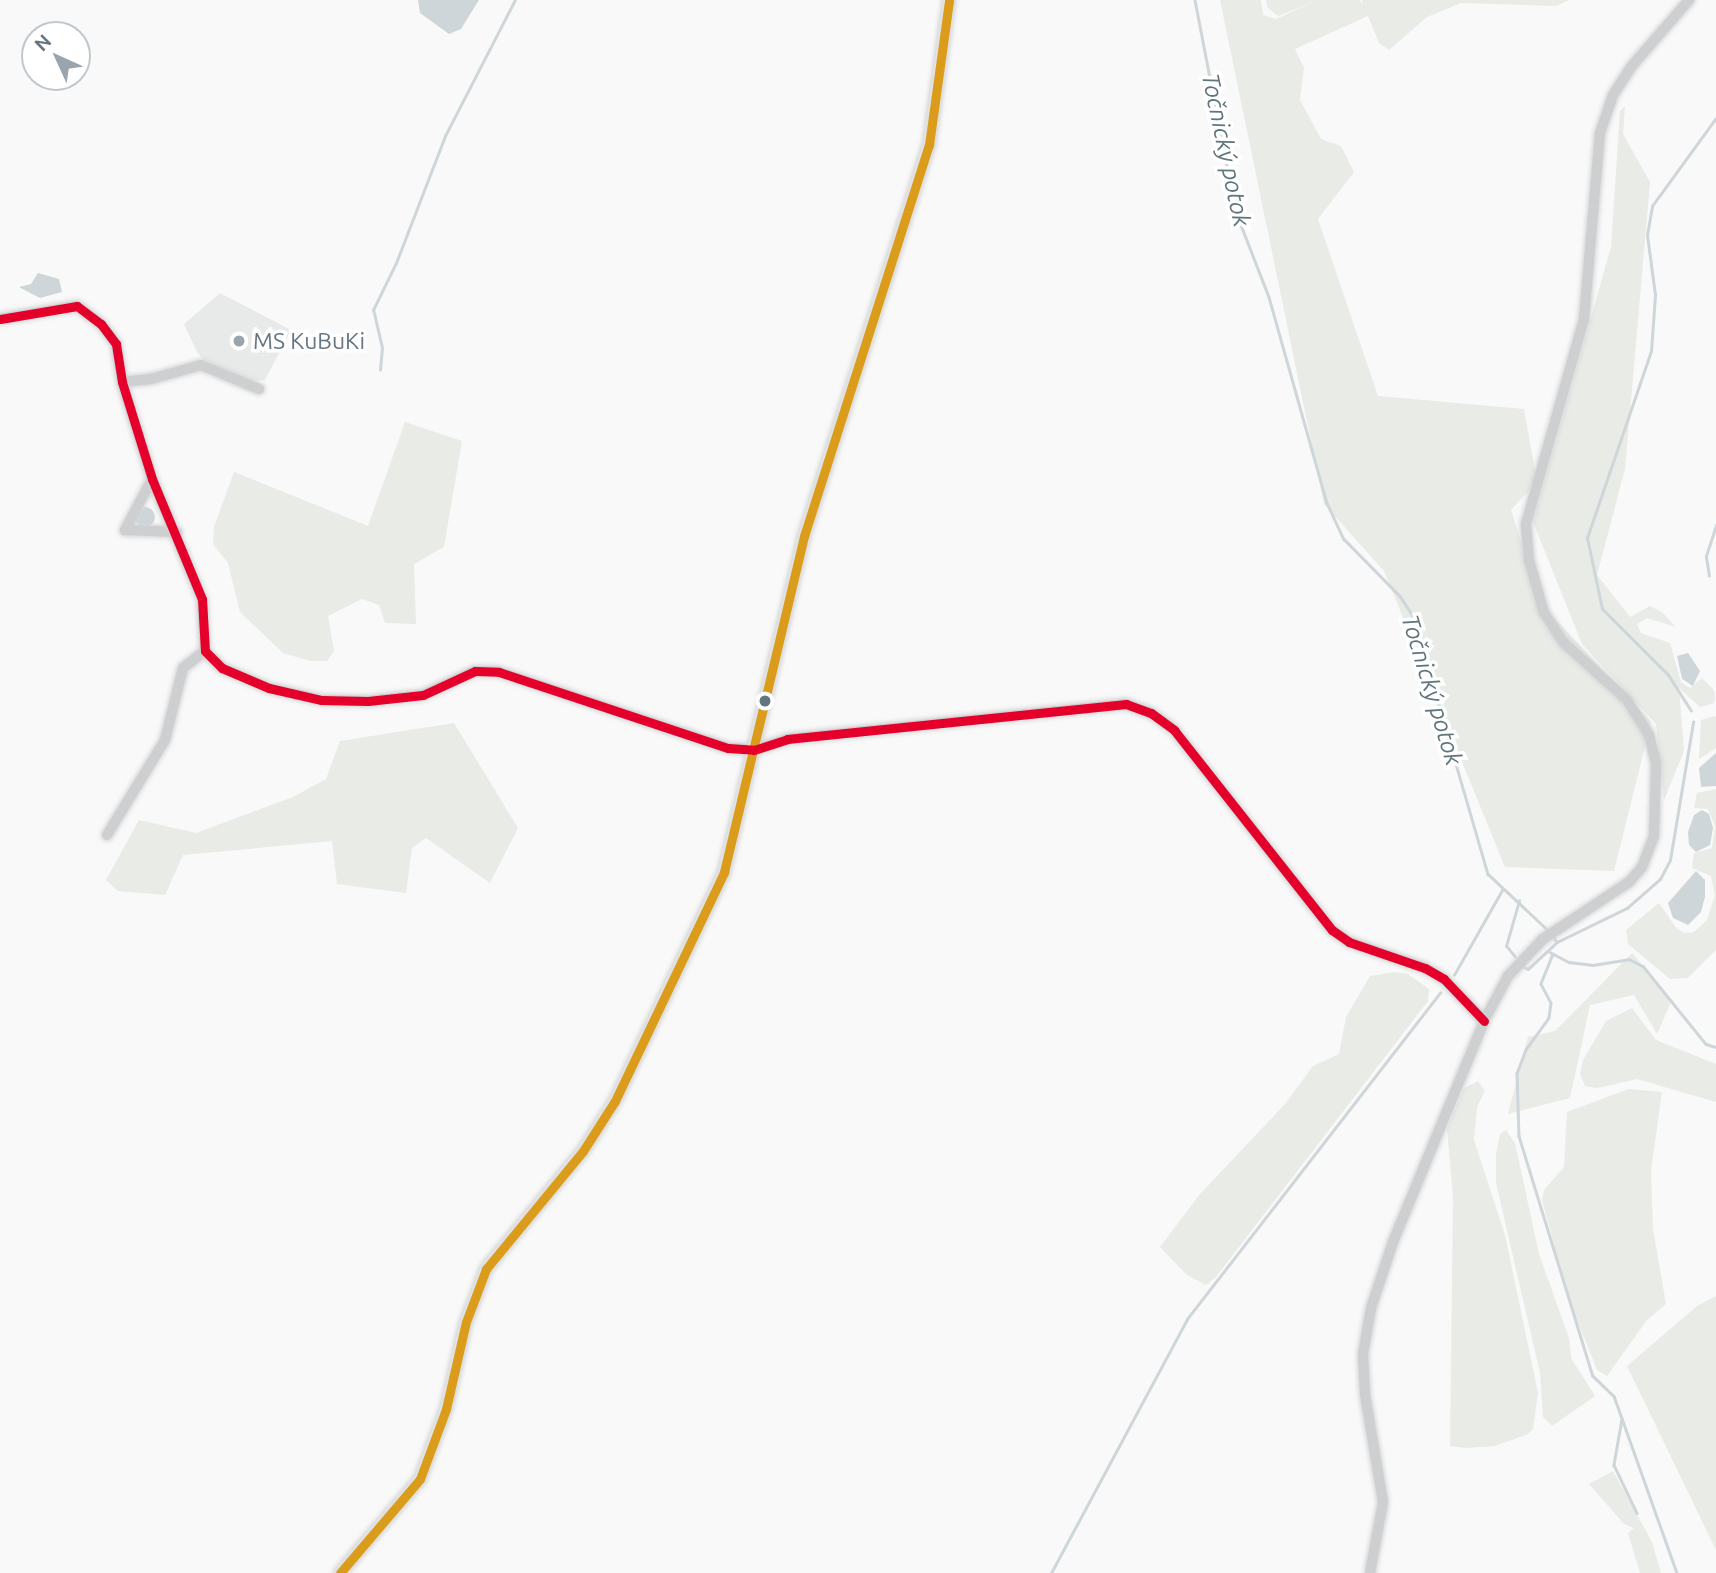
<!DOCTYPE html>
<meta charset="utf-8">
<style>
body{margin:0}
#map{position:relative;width:1716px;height:1573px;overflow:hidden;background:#f9f9f9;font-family:Ubuntu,sans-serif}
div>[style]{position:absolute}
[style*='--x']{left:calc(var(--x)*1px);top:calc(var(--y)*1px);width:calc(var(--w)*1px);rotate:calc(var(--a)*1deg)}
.built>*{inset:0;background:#e8e9e9}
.green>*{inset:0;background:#e8ebe6}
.water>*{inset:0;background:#ced6d9}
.round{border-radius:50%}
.stream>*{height:2.5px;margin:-1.25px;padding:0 1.25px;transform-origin:1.25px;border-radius:1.25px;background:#ced6d9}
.roads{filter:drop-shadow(0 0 2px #d5d6d7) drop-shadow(0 0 2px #d5d6d7)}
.minor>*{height:10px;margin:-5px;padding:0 5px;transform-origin:5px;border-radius:5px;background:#cecfd0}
.major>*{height:12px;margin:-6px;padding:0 6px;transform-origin:6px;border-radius:6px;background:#e1e2e2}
.bus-1>*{height:9px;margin:-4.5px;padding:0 4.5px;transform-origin:4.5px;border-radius:4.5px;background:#da9c1a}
.bus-2>*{height:9px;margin:-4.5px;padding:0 4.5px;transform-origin:4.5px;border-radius:4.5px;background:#e4002b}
.dots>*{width:19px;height:19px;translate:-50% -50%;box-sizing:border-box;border:4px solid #fff;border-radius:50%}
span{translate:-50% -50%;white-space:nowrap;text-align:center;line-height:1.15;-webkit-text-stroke:7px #fff;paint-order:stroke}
.poi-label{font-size:23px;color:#657683}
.left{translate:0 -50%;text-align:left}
.water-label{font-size:24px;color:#60757c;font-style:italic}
.north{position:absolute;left:21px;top:21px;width:70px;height:70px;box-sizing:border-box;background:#fff;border:2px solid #c1c8cd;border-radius:50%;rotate:315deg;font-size:19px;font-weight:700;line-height:28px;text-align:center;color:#657683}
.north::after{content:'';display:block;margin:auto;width:24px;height:32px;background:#99a4ac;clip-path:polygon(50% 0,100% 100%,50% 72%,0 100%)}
</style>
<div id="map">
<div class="built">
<i style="clip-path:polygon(220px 293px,291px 330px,265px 380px,245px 381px,205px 361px,197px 352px,184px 324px)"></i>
</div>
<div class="green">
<i style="clip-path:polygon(1220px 0,1261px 0,1263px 15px,1276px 19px,1314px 2px,1278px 16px,1267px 7px,1266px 0,1360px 0,1363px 5px,1362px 0,1569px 0,1556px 6px,1461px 3px,1427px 17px,1389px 50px,1379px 43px,1368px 16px,1295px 49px,1304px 68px,1300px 100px,1321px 139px,1341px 146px,1354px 172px,1318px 219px,1378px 396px,1524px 409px,1537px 482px,1511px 510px,1542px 605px,1651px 722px,1614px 871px,1505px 867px,1384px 571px,1324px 504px)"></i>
<i style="clip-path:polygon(1625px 106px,1623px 134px,1650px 182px,1625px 469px,1597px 575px,1630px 617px,1650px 606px,1662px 612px,1676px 627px,1647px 618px,1637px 624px,1641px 633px,1670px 643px,1681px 682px,1690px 688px,1702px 678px,1714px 690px,1715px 698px,1714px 703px,1700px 707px,1679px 688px,1684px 751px,1664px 800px,1656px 724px,1582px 644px,1533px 522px,1611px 247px,1620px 111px)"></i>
<i style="clip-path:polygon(405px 422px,462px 441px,444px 547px,414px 564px,416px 624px,385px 623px,379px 605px,362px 599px,328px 616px,334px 651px,327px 661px,310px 661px,283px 653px,240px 612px,228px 563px,213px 544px,214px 527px,234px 472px,368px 526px)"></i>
<i style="clip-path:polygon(1716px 716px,1716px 748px,1699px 759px,1701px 720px)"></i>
<i style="clip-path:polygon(454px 723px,518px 828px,490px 883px,426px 838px,412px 848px,406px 893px,337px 884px,332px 841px,183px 855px,165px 895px,118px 891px,106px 880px,139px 820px,196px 833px,293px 797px,326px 779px,340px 741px)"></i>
<i style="clip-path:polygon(1716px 789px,1716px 950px,1688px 978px,1670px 979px,1628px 944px,1626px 930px,1659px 903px,1677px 929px,1685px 933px,1694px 932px,1707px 920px,1715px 895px,1711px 876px,1692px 868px,1694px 853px,1712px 848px,1715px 826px,1708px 809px,1694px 808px,1697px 793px)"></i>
<i style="clip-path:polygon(1632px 953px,1672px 1000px,1657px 1034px,1634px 995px,1590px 1005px,1570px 1098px,1508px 1114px,1528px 1037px,1555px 1031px)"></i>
<i style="clip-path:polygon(1394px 972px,1408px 974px,1429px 989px,1428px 1001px,1216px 1277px,1206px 1285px,1187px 1275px,1160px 1247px,1200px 1194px,1285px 1104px,1313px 1066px,1339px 1054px,1346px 1017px,1370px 976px)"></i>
<i style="clip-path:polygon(1632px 1008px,1656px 1040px,1716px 1064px,1716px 1102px,1637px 1079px,1597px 1088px,1585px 1086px,1580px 1074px,1583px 1060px,1606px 1021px)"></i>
<i style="clip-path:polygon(1478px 1081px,1485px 1091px,1477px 1107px,1474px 1140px,1505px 1235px,1538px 1393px,1533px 1429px,1528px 1434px,1495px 1446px,1465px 1448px,1450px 1446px,1453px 1197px,1447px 1129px,1464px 1088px)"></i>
<i style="clip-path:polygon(1629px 1089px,1662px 1092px,1651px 1171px,1653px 1229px,1666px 1304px,1647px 1320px,1607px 1376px,1597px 1370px,1569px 1300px,1542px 1200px,1544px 1190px,1564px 1167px,1567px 1112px)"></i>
<i style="clip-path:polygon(1506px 1130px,1515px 1143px,1539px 1254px,1569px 1338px,1571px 1358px,1595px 1396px,1552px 1426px,1543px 1417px,1540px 1373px,1496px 1183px,1496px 1155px,1500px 1134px)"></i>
<i style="clip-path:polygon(1716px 1296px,1716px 1550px,1627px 1366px,1697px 1306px)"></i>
<i style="clip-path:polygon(1613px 1471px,1652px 1542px,1661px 1573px,1640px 1573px,1628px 1533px,1634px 1528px,1624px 1524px,1589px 1484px)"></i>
</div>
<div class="water">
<i style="clip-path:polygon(418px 0,479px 0,461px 29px,449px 34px,420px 13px)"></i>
<i style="clip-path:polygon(38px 273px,59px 279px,62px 292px,40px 298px,19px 287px,31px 284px)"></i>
<i class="round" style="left:135px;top:507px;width:20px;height:20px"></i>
<i style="clip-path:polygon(1688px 653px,1700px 671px,1693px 686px,1682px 679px,1677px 656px)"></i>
<i style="clip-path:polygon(1716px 753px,1716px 786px,1701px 787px,1699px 768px)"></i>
<i style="clip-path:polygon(1702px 810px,1709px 814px,1713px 828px,1710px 845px,1696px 852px,1689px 845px,1688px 832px,1694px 815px)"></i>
<i style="clip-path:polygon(1696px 871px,1705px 880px,1705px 897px,1701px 912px,1688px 925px,1673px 918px,1668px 903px)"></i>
</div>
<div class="stream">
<i style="--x:1195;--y:0;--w:216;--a:79.1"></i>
<i style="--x:1236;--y:212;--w:91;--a:68.8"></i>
<i style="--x:1269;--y:297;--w:214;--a:74.3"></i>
<i style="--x:1327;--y:503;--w:40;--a:65"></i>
<i style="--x:1344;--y:539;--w:80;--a:45.5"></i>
<i style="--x:1400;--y:596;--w:24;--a:57"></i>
<i style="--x:1413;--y:616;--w:269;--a:73.8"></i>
<i style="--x:1488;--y:874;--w:83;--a:43.1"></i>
<i style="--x:380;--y:370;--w:22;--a:-85"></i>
<i style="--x:382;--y:348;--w:39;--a:-103"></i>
<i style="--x:373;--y:310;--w:52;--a:-63.9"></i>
<i style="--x:396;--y:263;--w:136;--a:-68.9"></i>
<i style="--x:445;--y:136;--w:153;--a:-62.8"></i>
<i style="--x:1709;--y:576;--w:20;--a:-99"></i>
<i style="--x:1706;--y:556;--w:32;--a:-72"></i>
<i style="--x:1691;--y:711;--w:43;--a:-122.6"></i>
<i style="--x:1668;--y:675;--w:93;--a:-135"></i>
<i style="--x:1602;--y:609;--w:73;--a:-101.9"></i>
<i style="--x:1587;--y:538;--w:198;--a:-71.1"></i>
<i style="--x:1651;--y:351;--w:56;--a:-85.9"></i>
<i style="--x:1655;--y:295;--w:61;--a:-97.6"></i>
<i style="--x:1647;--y:235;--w:29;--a:-80"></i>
<i style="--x:1652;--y:206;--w:109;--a:-54"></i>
<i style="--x:1553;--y:936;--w:7;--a:56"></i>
<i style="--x:1557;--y:942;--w:78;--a:-25.9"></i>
<i style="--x:1627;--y:908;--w:44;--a:-41.3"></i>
<i style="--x:1660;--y:879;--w:21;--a:-62"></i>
<i style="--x:1670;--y:860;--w:140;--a:-80.5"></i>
<i style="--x:1548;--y:951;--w:24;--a:28"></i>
<i style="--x:1569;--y:962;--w:24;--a:7"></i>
<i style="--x:1593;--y:965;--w:36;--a:-9"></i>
<i style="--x:1629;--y:959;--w:16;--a:27"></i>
<i style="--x:1643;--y:966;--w:100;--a:51.1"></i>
<i style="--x:1706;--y:1044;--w:10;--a:17"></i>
<i style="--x:1553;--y:954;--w:32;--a:112"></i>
<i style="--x:1541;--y:984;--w:21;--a:62"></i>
<i style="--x:1551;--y:1003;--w:15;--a:98"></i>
<i style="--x:1549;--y:1018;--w:39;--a:126"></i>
<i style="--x:1526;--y:1050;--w:25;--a:111"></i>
<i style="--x:1517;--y:1073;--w:63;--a:88.2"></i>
<i style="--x:1519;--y:1136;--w:251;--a:72.9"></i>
<i style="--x:1593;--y:1376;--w:29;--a:44"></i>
<i style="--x:1614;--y:1396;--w:188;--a:70.4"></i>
<i style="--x:1515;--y:957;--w:14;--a:-129"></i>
<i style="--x:1506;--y:946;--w:47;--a:-73.9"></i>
<i style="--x:1524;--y:967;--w:4;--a:27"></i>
<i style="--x:1528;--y:969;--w:40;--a:-43"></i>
<i style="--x:1454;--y:975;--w:98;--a:-60.5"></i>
<i style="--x:1622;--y:1419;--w:47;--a:99.9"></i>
<i style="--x:1614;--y:1465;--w:53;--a:64.4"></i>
<i style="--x:1051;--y:1573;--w:288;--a:-61.8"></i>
<i style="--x:1187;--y:1319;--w:413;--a:-52.2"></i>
</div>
<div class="roads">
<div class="minor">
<i style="--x:0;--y:319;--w:78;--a:-9.6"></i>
<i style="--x:77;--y:306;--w:30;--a:37"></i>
<i style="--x:101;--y:324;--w:25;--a:53"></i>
<i style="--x:116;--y:344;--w:38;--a:81"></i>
<i style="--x:122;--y:382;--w:102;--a:72.8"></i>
<i style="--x:152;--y:479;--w:130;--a:67.4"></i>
<i style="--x:202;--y:599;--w:52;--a:86.7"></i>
<i style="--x:205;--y:651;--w:24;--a:45"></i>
<i style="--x:222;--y:668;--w:51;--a:23.1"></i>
<i style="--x:269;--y:688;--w:53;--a:13"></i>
<i style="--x:321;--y:700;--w:47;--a:1.2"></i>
<i style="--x:368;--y:701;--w:55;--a:-6.2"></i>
<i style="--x:423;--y:695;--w:57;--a:-24.8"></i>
<i style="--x:475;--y:671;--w:24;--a:2"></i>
<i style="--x:499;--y:672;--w:241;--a:18.4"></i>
<i style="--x:728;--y:748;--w:26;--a:4"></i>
<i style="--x:754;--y:750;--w:35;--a:-18"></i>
<i style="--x:787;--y:739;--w:341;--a:-5.9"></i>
<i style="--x:1126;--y:704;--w:27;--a:20"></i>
<i style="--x:1151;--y:713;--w:29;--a:36"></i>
<i style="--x:1174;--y:730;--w:255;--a:51.7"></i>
<i style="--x:1332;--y:930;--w:21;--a:35"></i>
<i style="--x:1349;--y:942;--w:80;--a:18.9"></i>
<i style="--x:1425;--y:968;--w:22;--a:30"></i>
<i style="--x:1444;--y:979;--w:58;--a:46.4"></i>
<i style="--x:122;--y:382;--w:29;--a:-6"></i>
<i style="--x:151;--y:379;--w:52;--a:-15.6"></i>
<i style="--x:201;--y:365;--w:63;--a:22.5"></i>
<i style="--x:152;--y:479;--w:58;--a:117.9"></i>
<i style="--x:125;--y:530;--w:52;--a:2.2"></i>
<i style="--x:107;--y:835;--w:111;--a:-58.6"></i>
<i style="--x:165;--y:740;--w:74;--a:-76"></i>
<i style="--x:183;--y:668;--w:28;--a:-38"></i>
<i style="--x:1370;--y:1573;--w:72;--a:-79.6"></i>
<i style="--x:1383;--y:1502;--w:109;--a:-99.5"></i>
<i style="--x:1365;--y:1394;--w:40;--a:-92.9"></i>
<i style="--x:1363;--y:1354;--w:47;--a:-80.1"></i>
<i style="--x:1371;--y:1308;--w:70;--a:-71.6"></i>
<i style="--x:1393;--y:1242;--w:239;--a:-67.6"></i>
<i style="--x:1484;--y:1021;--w:51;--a:-61.9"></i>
<i style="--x:1508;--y:976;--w:51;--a:-46.6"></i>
<i style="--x:1543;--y:939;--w:103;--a:-33.5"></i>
<i style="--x:1629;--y:882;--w:20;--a:-49"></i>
<i style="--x:1642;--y:867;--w:33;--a:-69"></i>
<i style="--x:1654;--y:836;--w:73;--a:-88.4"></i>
<i style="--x:1656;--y:763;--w:29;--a:-104"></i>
<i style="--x:1649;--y:735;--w:41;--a:-122.2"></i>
<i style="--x:1627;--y:700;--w:86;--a:-137.8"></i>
<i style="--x:1563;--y:642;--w:35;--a:-123"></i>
<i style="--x:1544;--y:613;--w:55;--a:-105.8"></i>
<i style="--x:1529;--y:560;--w:36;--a:-95"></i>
<i style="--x:1526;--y:524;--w:213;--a:-74.2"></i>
<i style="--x:1584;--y:319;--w:187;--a:-85.1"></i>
<i style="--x:1600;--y:133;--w:40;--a:-71.1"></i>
<i style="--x:1613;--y:95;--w:33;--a:-57"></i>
<i style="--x:1631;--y:67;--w:89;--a:-49.1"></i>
</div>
<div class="major">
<i style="--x:340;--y:1573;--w:123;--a:-49.6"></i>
<i style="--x:420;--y:1479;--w:75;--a:-69.6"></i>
<i style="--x:446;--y:1409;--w:89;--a:-77.1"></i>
<i style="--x:466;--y:1322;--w:57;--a:-69.3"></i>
<i style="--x:486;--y:1269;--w:153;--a:-50.6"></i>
<i style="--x:583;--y:1151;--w:59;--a:-57.4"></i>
<i style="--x:615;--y:1101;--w:254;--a:-64.5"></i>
<i style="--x:724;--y:872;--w:345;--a:-76.6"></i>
<i style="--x:804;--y:536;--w:410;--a:-72.3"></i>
<i style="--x:929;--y:145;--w:146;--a:-82.1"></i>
</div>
</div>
<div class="bus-1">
<i style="--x:340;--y:1573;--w:123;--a:-49.6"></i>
<i style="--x:420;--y:1479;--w:75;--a:-69.6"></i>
<i style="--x:446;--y:1409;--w:89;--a:-77.1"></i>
<i style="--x:466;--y:1322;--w:57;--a:-69.3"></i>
<i style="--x:486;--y:1269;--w:153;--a:-50.6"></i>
<i style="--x:583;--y:1151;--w:59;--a:-57.4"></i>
<i style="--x:615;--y:1101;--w:254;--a:-64.5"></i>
<i style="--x:724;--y:872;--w:345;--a:-76.6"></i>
<i style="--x:804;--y:536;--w:410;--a:-72.3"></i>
<i style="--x:929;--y:145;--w:146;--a:-82.1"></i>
</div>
<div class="bus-2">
<i style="--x:0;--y:319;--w:78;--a:-9.6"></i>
<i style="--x:77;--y:306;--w:30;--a:37"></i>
<i style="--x:101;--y:324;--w:25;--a:53"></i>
<i style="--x:116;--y:344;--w:38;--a:81"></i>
<i style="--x:122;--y:382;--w:102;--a:72.8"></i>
<i style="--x:152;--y:479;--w:130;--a:67.4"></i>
<i style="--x:202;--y:599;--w:52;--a:86.7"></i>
<i style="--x:205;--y:651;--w:24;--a:45"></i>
<i style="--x:222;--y:668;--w:51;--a:23.1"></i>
<i style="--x:269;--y:688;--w:53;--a:13"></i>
<i style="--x:321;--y:700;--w:47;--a:1.2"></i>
<i style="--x:368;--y:701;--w:55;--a:-6.2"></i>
<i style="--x:423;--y:695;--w:57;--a:-24.8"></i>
<i style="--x:475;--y:671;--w:24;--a:2"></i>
<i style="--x:499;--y:672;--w:241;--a:18.4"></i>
<i style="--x:728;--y:748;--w:26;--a:4"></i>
<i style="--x:754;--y:750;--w:35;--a:-18"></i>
<i style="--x:787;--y:739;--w:341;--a:-5.9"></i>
<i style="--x:1126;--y:704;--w:27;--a:20"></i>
<i style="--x:1151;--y:713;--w:29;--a:36"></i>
<i style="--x:1174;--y:730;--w:255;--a:51.7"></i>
<i style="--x:1332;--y:930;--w:21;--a:35"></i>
<i style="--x:1349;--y:942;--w:80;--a:18.9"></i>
<i style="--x:1425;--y:968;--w:22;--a:30"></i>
<i style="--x:1444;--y:979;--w:58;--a:46.4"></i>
</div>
<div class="dots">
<i style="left:239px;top:341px;background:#99a4ac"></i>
<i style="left:765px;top:701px;background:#657683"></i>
</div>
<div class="poi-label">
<span class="left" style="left:253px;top:341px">MS KuBuKi</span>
</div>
<div class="water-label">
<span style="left:1226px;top:150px;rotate:78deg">Točnický potok</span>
<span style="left:1432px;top:690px;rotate:73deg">Točnický potok</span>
</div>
<div class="north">N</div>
</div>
